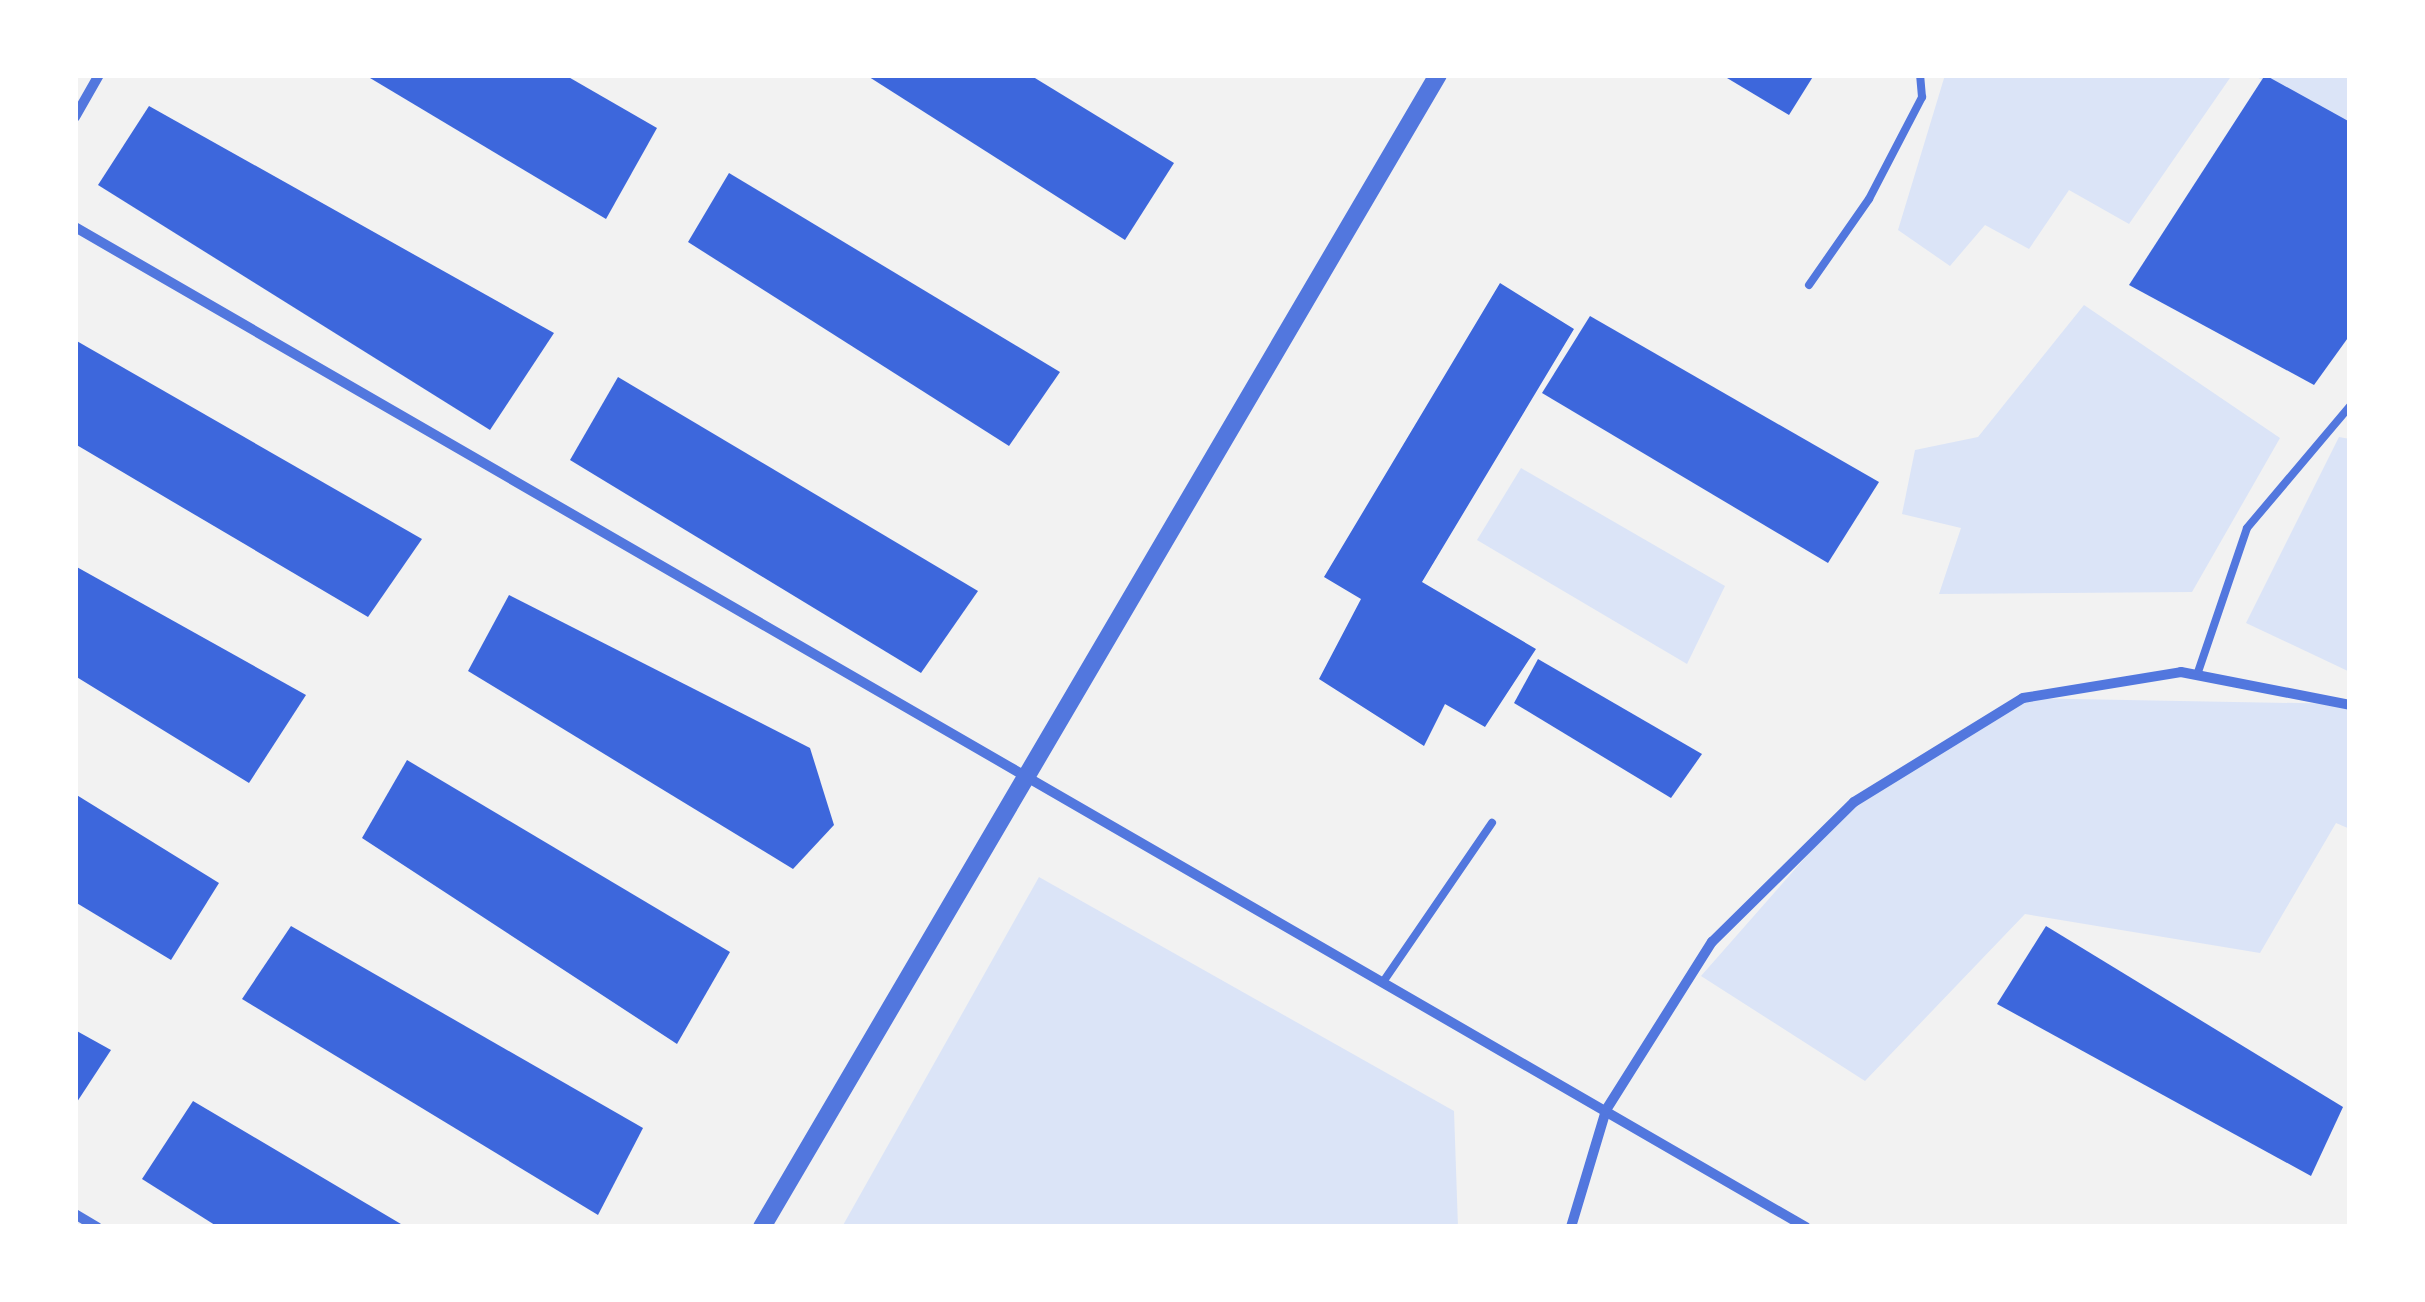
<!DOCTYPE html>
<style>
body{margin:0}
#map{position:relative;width:2425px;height:1302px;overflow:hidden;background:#f2f2f2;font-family:"Fira Sans Condensed",sans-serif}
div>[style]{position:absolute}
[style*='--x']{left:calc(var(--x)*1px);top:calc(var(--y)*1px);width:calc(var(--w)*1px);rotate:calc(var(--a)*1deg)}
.green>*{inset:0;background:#dbe4f7}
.building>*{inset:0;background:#3d67dc}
.service>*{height:8px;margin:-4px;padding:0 4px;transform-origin:4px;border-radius:4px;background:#5277de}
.minor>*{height:10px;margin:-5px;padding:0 5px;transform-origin:5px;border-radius:5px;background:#5277de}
.tertiary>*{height:18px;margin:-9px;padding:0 9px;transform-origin:9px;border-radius:9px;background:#5277de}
span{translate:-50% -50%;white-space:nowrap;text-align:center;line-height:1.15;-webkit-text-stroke:8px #fff;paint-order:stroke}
.frame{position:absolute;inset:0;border:78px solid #fff;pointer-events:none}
</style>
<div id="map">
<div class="green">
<i style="clip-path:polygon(1945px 75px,2232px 75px,2129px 224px,2069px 190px,2029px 249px,1985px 225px,1950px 266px,1898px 230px)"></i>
<i style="clip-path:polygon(2253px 75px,2350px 75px,2350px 117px,2343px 125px)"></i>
<i style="clip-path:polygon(2084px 305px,2280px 438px,2192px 592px,1939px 594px,1961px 528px,1902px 514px,1915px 450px,1978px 437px)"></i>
<i style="clip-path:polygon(2339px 437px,2350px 439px,2350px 672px,2246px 623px)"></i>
<i style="clip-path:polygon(1521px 468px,1725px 586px,1687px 664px,1477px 540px)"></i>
<i style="clip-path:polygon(2023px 698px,2348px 704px,2350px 829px,2336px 823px,2260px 953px,2025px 914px,1865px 1081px,1701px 976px,1854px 802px)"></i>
<i style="clip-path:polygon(1039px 877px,1454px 1111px,1458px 1227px,842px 1227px)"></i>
</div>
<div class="building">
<i style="clip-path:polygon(365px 75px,565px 75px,657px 128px,606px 219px)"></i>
<i style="clip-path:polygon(866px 75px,1030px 75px,1174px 163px,1125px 240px)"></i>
<i style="clip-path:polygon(1722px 75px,1814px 75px,1789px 115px)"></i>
<i style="clip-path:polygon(2265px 75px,2350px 122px,2350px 335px,2314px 385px,2129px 285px)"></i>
<i style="clip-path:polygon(149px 106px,554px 333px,490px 430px,98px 185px)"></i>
<i style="clip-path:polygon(729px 173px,1060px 372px,1009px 446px,688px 242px)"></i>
<i style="clip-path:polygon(1500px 283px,1574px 329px,1422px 582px,1536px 649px,1485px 727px,1445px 704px,1424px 746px,1319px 679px,1361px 599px,1324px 577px)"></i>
<i style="clip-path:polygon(1590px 316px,1879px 482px,1828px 563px,1542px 393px)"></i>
<i style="clip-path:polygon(75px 340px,422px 539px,368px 617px,75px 444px)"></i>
<i style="clip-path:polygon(618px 377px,978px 591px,921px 673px,570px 460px)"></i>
<i style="clip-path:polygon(75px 566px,306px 695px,249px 783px,75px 676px)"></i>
<i style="clip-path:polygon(509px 595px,810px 748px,834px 825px,793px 869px,468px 671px)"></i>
<i style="clip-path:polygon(1538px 659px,1702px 754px,1671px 798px,1514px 703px)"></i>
<i style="clip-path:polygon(407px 760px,730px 952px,677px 1044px,362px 838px)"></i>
<i style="clip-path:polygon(75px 794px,219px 883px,171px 960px,75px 902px)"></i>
<i style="clip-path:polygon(291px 926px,643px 1128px,598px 1215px,242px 999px)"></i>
<i style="clip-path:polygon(2046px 926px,2343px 1107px,2311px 1176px,1997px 1004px)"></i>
<i style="clip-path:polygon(75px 1030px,111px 1050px,75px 1105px)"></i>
<i style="clip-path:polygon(193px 1101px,406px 1227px,218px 1227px,142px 1179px)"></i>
</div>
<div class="service">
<i style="--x:1809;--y:285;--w:105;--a:-55.1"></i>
<i style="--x:1869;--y:199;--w:115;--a:-62.5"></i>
<i style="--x:1922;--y:97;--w:22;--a:-95"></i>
<i style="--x:2197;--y:675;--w:155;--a:-71.2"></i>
<i style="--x:2247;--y:528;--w:160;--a:-49.8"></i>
<i style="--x:1383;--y:982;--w:193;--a:-55.6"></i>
</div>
<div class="minor">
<i style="--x:75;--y:117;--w:48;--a:-60.3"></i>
<i style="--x:75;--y:227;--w:1999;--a:30.02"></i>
<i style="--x:75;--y:1214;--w:26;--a:31"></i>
<i style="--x:1571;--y:1227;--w:122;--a:-73.3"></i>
<i style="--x:1606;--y:1110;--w:199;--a:-57.8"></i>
<i style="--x:1712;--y:942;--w:199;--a:-44.6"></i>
<i style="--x:1854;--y:802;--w:198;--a:-31.6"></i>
<i style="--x:2023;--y:698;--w:160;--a:-9.3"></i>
<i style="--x:2181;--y:672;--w:172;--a:11"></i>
</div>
<div class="tertiary">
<i style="--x:762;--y:1227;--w:1336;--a:-59.6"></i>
</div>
<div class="frame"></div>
</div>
